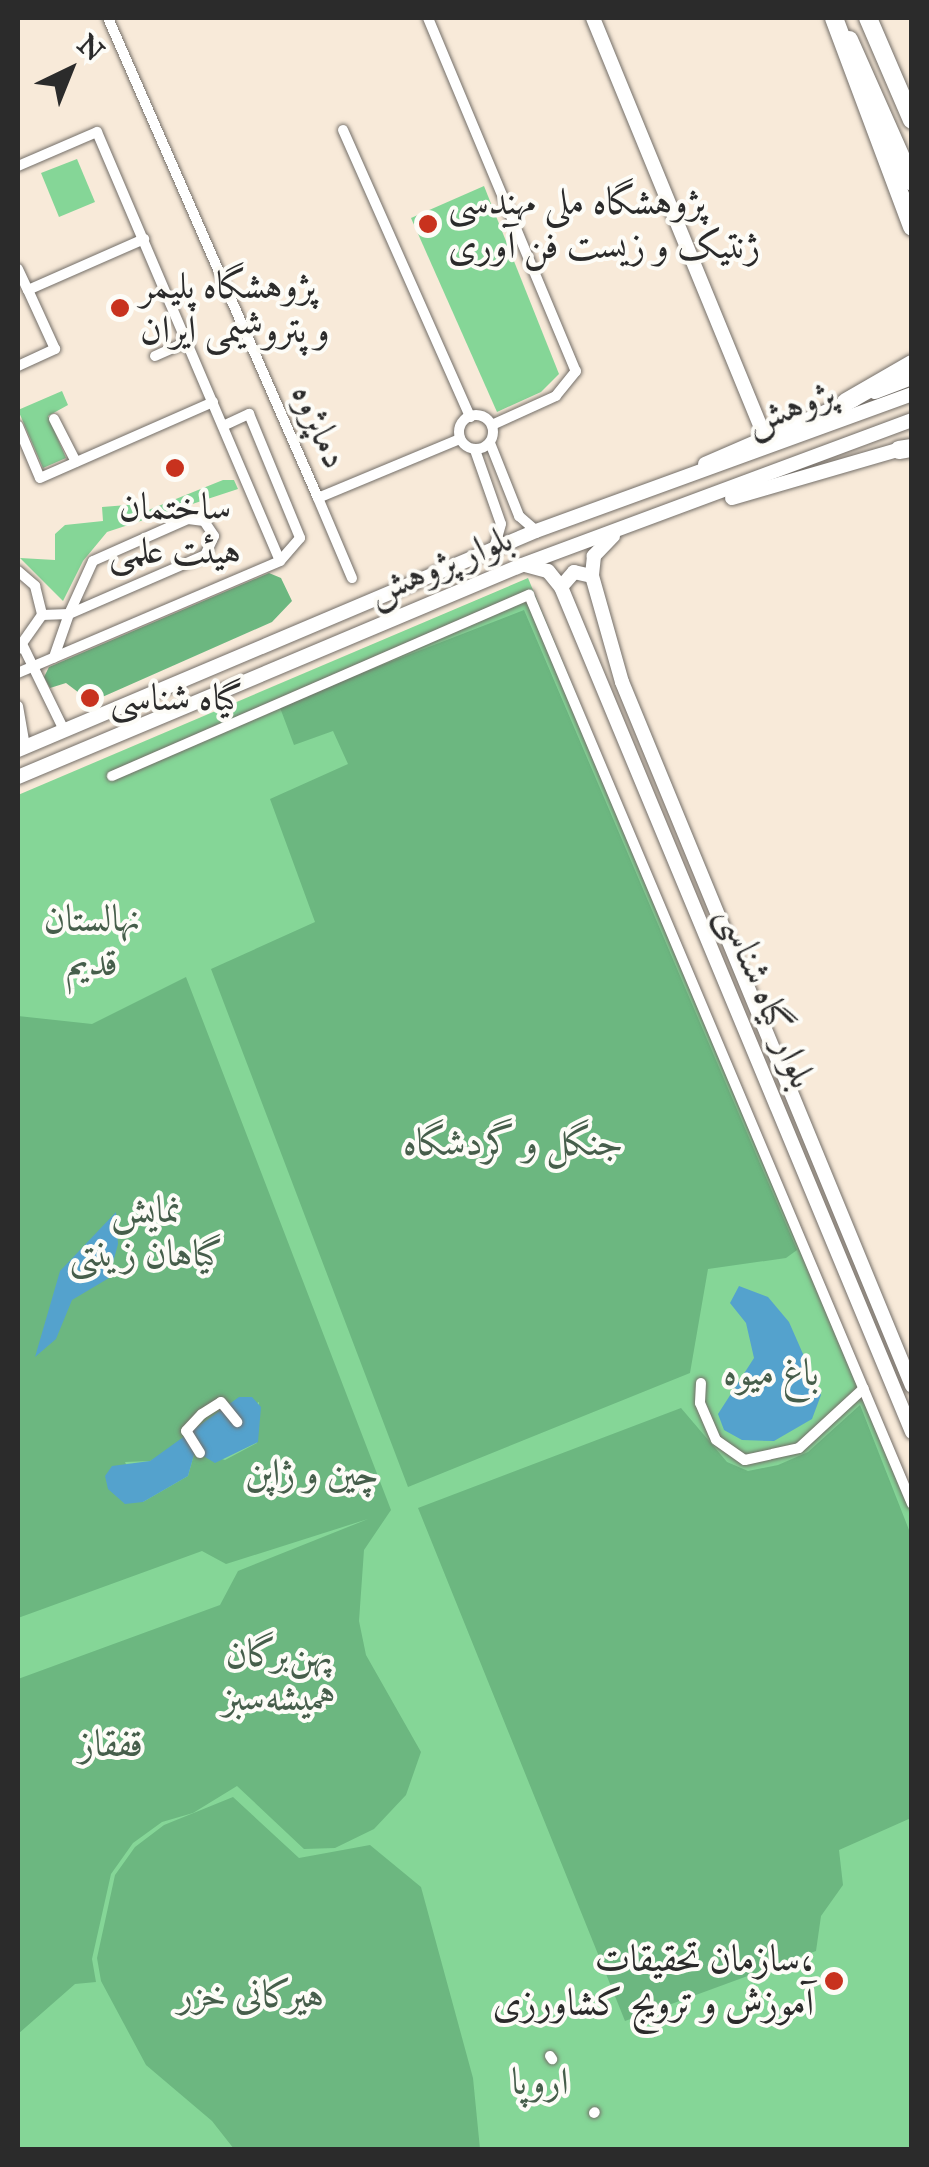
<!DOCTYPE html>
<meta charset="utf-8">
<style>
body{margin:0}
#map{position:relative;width:929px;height:2167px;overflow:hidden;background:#f8ead9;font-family:"IM FELL Great Primer",Amiri,serif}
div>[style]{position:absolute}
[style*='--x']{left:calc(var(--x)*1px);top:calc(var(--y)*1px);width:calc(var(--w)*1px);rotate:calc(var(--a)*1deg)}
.green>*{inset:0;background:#85d697}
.forest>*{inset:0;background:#6cb780}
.water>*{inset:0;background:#54a2cd}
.roads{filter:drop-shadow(0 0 2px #736e68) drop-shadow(0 0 2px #736e68)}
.street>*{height:10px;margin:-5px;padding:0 5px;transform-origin:5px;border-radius:5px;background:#fff}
.street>.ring{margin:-5px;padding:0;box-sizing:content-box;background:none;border:10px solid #fff;border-radius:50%}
.secondary>*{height:14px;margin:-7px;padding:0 7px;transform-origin:7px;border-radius:7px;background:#fff}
.highway>*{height:18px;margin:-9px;padding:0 9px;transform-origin:9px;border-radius:9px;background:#fff}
.dots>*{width:28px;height:28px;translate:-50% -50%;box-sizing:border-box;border:5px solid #fdfcf7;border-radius:50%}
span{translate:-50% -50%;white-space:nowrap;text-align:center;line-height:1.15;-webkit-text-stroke:8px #fdfcf7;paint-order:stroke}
.poi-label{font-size:38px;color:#2b2b2b}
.left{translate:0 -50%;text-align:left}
.right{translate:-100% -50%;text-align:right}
.street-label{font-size:38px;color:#2b2b2b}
.park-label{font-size:38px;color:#465e4b}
.frame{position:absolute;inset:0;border:20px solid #2b2b2b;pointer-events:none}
.north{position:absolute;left:20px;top:20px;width:100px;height:100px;-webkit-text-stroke:8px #fdfcf7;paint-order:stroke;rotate:43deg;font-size:28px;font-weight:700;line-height:40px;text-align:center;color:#2b2b2b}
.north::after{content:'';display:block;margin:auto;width:35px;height:45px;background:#2b2b2b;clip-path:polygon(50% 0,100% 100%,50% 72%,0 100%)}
</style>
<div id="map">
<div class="green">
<i style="clip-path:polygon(77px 159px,95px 202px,59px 217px,41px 173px)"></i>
<i style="clip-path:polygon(484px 186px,559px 374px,541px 392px,497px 412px,411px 218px)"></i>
<i style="clip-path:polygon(62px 391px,68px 405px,48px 416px,66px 458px,43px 468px,18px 410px)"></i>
<i style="clip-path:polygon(223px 480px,234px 480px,238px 489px,107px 532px,83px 561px,63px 601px,20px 558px,55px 560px,55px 534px,65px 525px,103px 521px,102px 507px,140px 504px,146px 511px)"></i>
<i style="clip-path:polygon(528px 578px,911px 1502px,911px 2149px,18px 2149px,18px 795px)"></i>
</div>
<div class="forest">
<i style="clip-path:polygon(269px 573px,281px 578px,292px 601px,272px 622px,91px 702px,66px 683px,50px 688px,44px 677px,49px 667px)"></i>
<i style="clip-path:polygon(524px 610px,797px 1250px,786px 1258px,708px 1269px,690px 1373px,408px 1487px,211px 969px,315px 922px,270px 799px,348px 764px,333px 731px,294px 745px,279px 705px)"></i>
<i style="clip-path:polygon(evenodd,186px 977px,391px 1510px,364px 1550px,359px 1621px,366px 1655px,421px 1752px,406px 1795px,374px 1829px,335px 1848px,304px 1849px,237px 1786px,193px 1813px,162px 1822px,133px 1843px,111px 1874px,92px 1959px,96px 1982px,75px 1984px,18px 2034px,18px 1679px,220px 1605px,238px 1571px,368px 1519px,226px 1564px,202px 1551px,18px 1618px,18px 1016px,92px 1024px,186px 977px,259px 1402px,257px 1443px,225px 1460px,195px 1451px,188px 1476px,143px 1502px,125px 1462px,150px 1461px,259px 1402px)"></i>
<i style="clip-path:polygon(860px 1405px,911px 1535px,911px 1818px,839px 1850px,843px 1885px,821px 1916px,816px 1951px,625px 2021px,418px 1508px,681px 1408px,727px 1462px,748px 1471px,778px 1465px,808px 1452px)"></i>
<i style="clip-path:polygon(233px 1797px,299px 1858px,370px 1845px,421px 1887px,473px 2078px,480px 2149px,234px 2149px,212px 2121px,146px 2065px,101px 1981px,97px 1958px,115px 1875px,135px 1847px,164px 1825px)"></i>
</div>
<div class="water">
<i style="clip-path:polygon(116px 1212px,118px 1244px,109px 1278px,72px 1300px,56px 1339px,35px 1357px,60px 1271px)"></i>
<i style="clip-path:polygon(739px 1286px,768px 1297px,789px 1322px,821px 1395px,812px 1419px,774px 1441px,742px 1440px,724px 1430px,718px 1414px,754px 1358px,746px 1323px,730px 1303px)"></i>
<i style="clip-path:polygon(239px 1397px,252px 1397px,261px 1407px,258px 1442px,215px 1463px,195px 1451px,188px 1476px,143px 1502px,125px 1504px,108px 1489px,105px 1476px,112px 1466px,150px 1461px)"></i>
</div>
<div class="roads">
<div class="street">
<i style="--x:108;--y:18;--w:524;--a:66.37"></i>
<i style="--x:318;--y:498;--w:154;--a:-22.6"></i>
<i style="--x:428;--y:18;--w:383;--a:67.3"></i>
<i style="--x:576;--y:371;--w:32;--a:129"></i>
<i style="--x:556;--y:396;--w:70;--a:155.6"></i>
<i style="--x:343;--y:130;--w:314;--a:66.1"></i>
<i style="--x:18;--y:166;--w:86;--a:-23.3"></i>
<i style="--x:97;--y:132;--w:466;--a:66.9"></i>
<i style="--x:280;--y:561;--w:285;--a:156.9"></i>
<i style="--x:18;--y:269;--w:23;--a:65"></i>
<i style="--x:155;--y:356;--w:36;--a:-24"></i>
<i style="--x:18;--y:366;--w:41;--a:-24.7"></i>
<i style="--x:55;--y:349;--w:65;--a:-114.6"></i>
<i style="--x:28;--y:290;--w:127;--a:-23.7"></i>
<i class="ring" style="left:459px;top:415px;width:24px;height:24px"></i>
<i style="--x:54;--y:419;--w:48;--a:62.9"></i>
<i style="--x:18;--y:426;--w:56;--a:67.1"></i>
<i style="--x:40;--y:478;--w:189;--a:-23.7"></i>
<i style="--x:223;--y:426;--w:29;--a:-25"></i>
<i style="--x:249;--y:414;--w:134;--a:67.6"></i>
<i style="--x:300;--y:538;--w:30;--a:131"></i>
<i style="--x:490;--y:443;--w:79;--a:68.3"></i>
<i style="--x:519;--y:516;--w:23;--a:41"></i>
<i style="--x:475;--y:450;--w:78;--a:70.6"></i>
<i style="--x:501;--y:524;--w:25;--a:106"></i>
<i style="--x:318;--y:498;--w:87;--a:67"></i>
<i style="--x:188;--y:519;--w:16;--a:7"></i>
<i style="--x:204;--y:521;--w:18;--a:56"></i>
<i style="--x:214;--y:536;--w:21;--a:115"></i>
<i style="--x:205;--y:555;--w:148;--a:156.5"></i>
<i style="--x:69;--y:614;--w:58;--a:-65.6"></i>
<i style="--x:93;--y:561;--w:104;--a:-23.9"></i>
<i style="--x:18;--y:571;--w:23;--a:41"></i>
<i style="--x:35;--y:586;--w:30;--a:76"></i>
<i style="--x:42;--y:615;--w:42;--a:125.2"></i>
<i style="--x:42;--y:615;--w:27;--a:-2"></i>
<i style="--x:69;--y:614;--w:46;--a:109.2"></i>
<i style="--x:23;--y:646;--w:93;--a:64"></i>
<i style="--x:18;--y:706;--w:41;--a:80.1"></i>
<i style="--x:112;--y:776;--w:455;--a:-23.5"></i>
<i style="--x:529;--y:595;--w:986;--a:67.15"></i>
<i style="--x:701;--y:1383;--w:20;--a:93"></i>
<i style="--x:700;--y:1403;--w:40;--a:66.6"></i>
<i style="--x:716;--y:1440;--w:35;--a:35"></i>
<i style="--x:745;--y:1460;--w:55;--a:-12.5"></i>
<i style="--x:799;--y:1448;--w:88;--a:-42.7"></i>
<i style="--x:200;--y:1453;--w:26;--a:-122"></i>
<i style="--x:186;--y:1431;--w:23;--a:-47"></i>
<i style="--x:202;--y:1414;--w:22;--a:-32"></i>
<i style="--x:221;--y:1402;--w:26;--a:51"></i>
<i style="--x:550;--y:2056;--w:4;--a:56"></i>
<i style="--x:594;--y:2113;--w:1;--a:-45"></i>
</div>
<div class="secondary">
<i style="--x:593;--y:18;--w:451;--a:67.7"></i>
<i style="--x:875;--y:392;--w:40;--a:-21"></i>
<i style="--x:705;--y:464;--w:163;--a:-23.4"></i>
<i style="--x:732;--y:498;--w:183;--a:-16.2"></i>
<i style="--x:613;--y:536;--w:28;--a:134"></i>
<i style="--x:594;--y:556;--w:20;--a:96"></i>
<i style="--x:592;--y:576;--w:110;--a:74.2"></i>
<i style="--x:622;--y:682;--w:761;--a:67.61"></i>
<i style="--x:525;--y:565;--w:24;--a:15"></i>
<i style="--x:548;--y:571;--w:21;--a:51"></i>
<i style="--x:561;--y:587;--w:915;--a:67.44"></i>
<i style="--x:561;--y:587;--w:20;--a:-49"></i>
<i style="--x:574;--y:572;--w:18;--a:13"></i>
<i style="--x:18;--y:750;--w:562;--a:-22.92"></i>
<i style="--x:536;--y:531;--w:400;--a:-20"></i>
<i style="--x:18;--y:777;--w:547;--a:-22.81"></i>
<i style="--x:522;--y:565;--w:416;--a:-20.4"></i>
</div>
<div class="highway">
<i style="--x:834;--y:18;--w:223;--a:69.5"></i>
<i style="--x:868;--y:18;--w:111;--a:66.7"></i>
<i style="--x:849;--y:40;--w:155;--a:66.1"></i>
<i style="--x:846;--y:402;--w:76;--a:-29.9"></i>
<i style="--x:899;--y:450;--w:13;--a:-9"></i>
</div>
</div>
<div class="dots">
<i style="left:428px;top:224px;background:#c8321e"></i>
<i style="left:120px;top:308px;background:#c8321e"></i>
<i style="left:175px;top:468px;background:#c8321e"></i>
<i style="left:90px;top:698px;background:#c8321e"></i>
<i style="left:834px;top:1981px;background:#c8321e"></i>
</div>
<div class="poi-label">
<span class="left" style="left:448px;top:224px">پژوهشگاه ملی مهندسی<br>ژنتیک و زیست فن آوری</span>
<span class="left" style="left:140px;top:308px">پژوهشگاه پلیمر<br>و پتروشیمی ایران</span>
<span style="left:175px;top:529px">ساختمان<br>هیئت علمی</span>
<span class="left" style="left:110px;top:698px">گیاه شناسی</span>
<span class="right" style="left:814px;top:1981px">سازمان تحقیقات،<br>آموزش و ترویج کشاورزی</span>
</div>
<div class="street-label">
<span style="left:790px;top:407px;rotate:-20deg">پژوهش</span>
<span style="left:320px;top:426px;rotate:66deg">دماپژوه</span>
<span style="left:440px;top:565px;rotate:-22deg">بلوار پژوهش</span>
<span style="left:767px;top:997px;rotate:67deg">بلوار گیاه شناسی</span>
</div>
<div class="park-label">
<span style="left:92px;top:941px">نهالستان<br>قدیم</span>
<span style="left:513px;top:1143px">جنگل و گردشگاه</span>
<span style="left:146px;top:1232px">نمایش<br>گیاهان زینتی</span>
<span style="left:771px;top:1373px">باغ میوه</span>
<span style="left:312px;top:1473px">چین و ژاپن</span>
<span style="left:279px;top:1676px">پهن‌برگان<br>همیشه‌سبز</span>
<span style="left:111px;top:1744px">قفقاز</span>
<span style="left:251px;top:1995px">هیرکانی خزر</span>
<span style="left:540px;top:2082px">اروپا</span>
</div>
<div class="frame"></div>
<div class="north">N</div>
</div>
